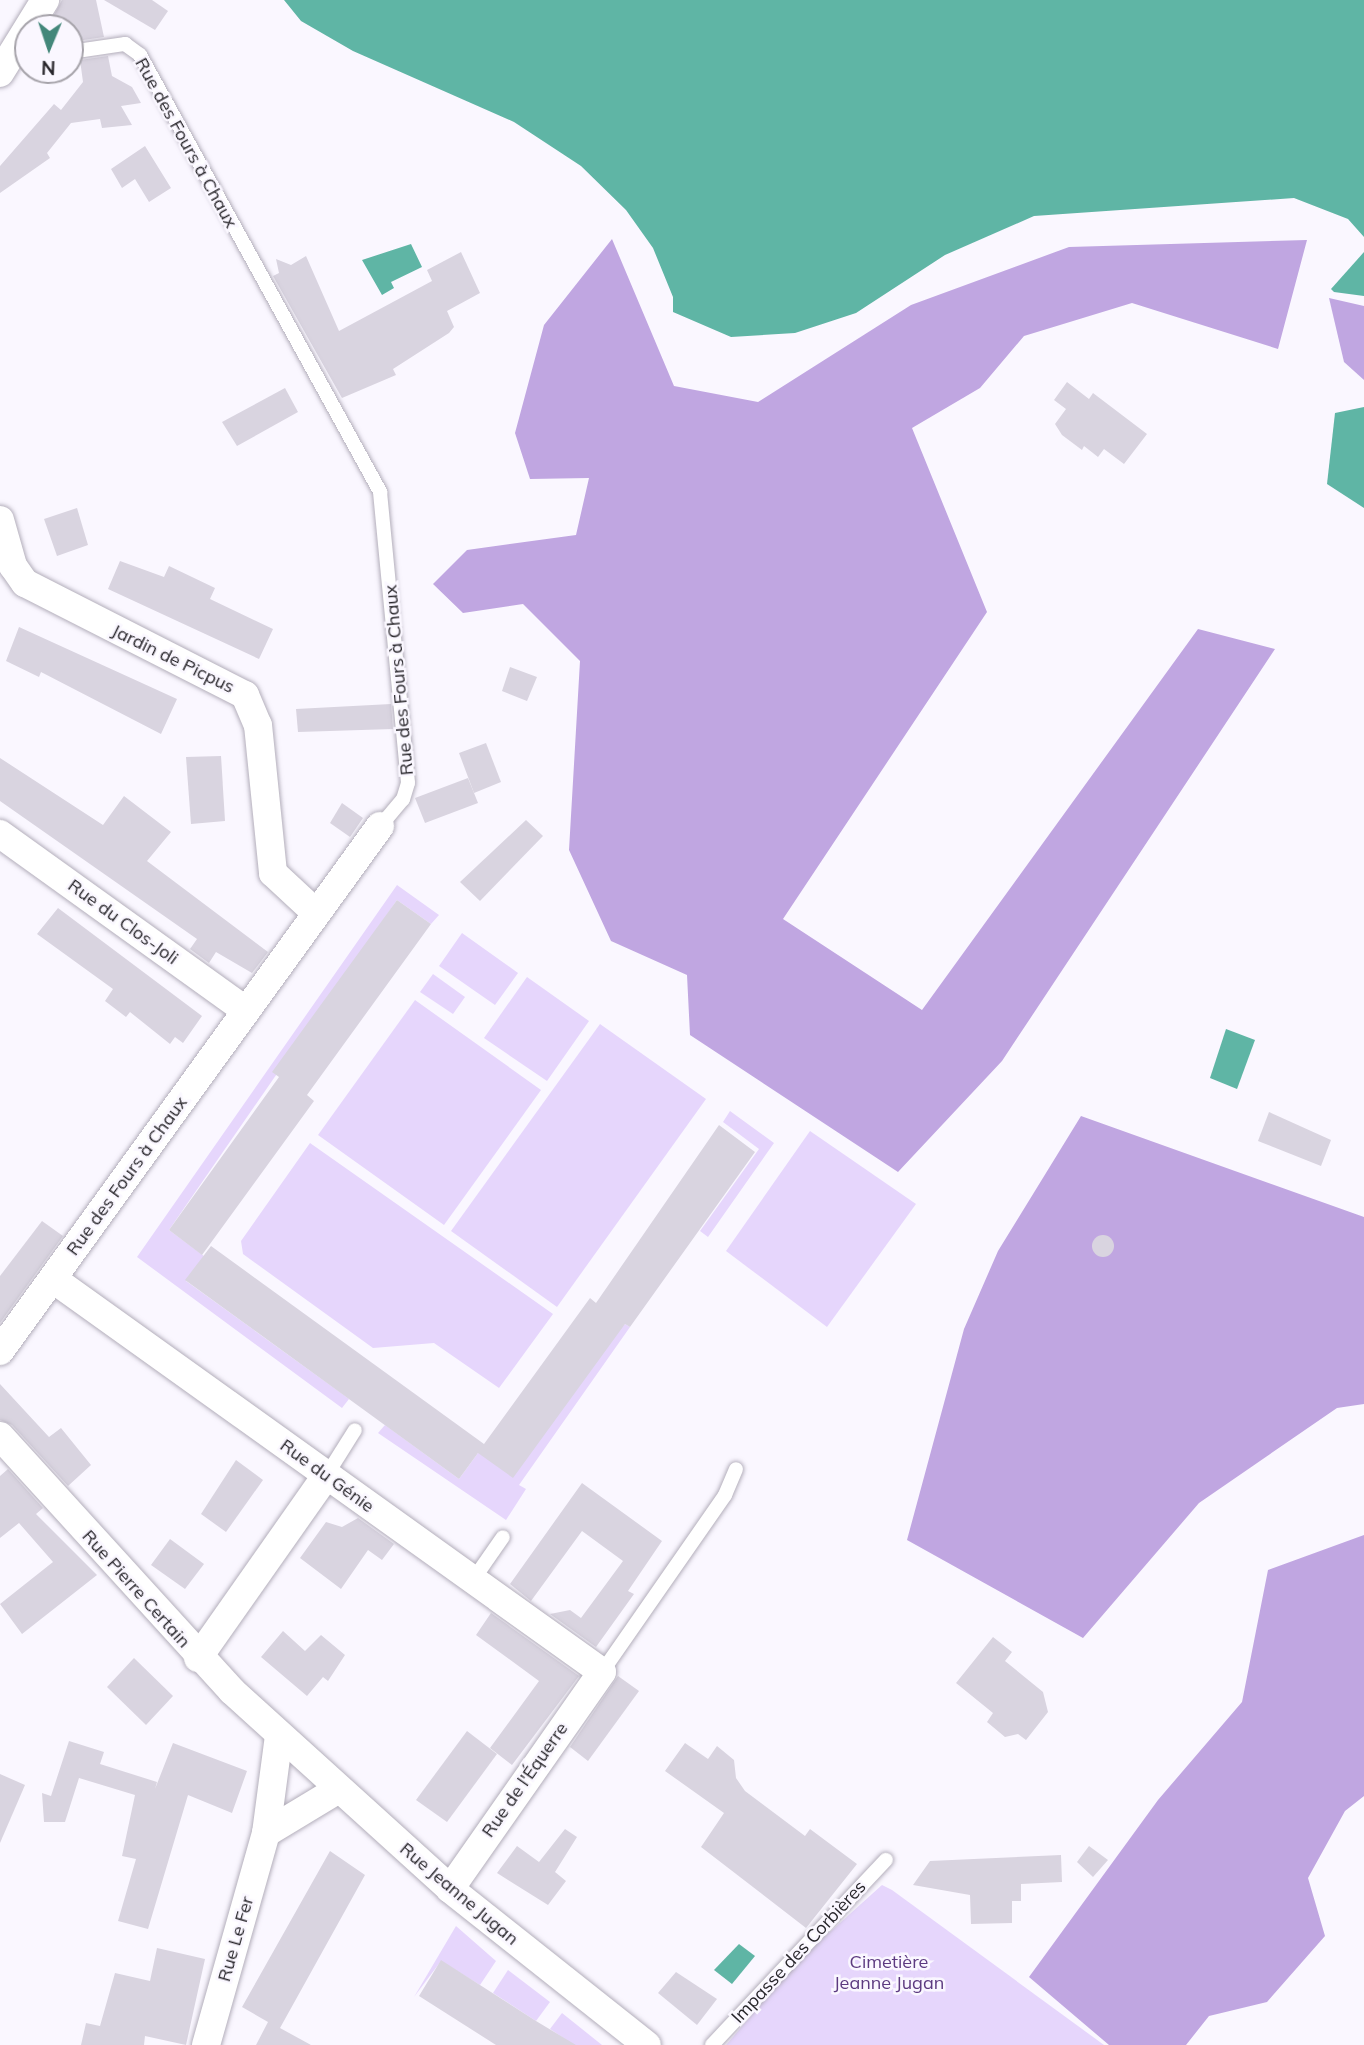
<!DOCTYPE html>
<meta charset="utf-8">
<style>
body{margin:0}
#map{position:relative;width:1364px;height:2045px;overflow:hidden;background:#faf7ff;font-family:Mulish,sans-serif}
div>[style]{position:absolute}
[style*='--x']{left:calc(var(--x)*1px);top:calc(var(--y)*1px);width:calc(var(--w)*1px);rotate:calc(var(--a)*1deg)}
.green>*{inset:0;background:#e6d6fc}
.forest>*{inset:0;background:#c0a6e1}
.water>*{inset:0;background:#5fb5a5}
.building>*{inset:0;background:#d9d4e0}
.round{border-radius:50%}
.roads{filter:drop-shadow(0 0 2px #b3aebb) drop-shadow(0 0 2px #b3aebb)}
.service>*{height:14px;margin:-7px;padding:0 7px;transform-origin:7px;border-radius:7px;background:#fff}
.minor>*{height:28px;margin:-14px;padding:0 14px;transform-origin:14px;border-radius:14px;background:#fff}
span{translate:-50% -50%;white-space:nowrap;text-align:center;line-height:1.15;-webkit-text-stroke:5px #faf7ff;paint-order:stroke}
.street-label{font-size:18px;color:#27252a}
.park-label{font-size:18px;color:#5c3a80}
.north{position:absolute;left:14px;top:14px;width:70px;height:70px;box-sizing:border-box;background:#faf7ff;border:2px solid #a6a3aa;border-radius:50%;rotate:182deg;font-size:19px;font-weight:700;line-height:28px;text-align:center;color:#27252a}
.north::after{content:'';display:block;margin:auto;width:24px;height:32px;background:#43877a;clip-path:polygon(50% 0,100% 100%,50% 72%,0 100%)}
</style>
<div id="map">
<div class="green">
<i style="clip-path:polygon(397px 885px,439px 915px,431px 924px,397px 900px,169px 1230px,204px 1256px,186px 1281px,341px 1393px,349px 1399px,342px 1408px,137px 1257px)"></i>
<i style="clip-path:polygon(462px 933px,518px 973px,495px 1005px,439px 966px)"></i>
<i style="clip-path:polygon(433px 974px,465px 997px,453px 1014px,420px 992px)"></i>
<i style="clip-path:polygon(527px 977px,589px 1021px,547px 1081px,484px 1038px)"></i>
<i style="clip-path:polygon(415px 1000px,541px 1090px,444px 1225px,318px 1135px)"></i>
<i style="clip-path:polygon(600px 1024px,706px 1099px,557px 1307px,451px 1231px)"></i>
<i style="clip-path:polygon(730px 1111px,774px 1143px,708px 1237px,700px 1231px,759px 1149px,723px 1122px)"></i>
<i style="clip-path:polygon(810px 1131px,916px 1204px,827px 1327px,726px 1251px)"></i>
<i style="clip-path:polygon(310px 1143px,553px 1314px,499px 1388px,434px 1343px,373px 1348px,243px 1254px,241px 1241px)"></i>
<i style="clip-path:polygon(625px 1324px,630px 1327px,519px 1485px,526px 1489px,506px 1520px,378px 1433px,385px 1425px,459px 1479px,478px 1453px)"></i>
<i style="clip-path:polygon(882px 1885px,892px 1890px,1104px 2045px,726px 2045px,800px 1959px)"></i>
<i style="clip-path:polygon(456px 1926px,496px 1961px,480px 1985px,441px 1961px,414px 1997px)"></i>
<i style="clip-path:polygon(508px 1970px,550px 2002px,536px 2021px,493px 1993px)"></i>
<i style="clip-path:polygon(562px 2013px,602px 2045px,574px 2045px,550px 2029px)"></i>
</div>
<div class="forest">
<i style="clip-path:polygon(612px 239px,674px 386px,758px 402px,911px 305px,1069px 247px,1307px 240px,1278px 349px,1132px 303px,1024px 336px,980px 388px,912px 428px,987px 612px,783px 919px,922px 1010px,1198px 629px,1275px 649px,1002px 1061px,898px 1172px,690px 1035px,687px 975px,611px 941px,569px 850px,580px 661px,523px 604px,463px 613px,433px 584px,467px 550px,576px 535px,589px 478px,530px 479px,515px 433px,544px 325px)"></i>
<i style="clip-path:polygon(1329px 298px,1364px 306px,1364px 380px,1344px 362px)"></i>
<i style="clip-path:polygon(1081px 1116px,1364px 1217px,1364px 1404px,1337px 1408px,1199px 1503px,1083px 1638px,907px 1540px,964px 1329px,998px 1251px)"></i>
<i style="clip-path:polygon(1364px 1535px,1364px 1796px,1345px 1811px,1308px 1878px,1325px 1936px,1267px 2002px,1209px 2016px,1186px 2045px,1109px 2045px,1029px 1977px,1158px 1800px,1242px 1702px,1268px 1570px)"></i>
</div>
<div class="water">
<i style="clip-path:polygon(284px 0,1364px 0,1364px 237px,1348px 219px,1294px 198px,1034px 216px,945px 255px,856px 313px,795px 333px,731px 337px,673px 312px,673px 297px,653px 248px,626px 210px,581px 166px,514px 122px,353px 51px,301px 21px)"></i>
<i style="clip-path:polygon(411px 244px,422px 267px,391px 282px,394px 288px,382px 295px,362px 260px)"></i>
<i style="clip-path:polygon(1364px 252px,1364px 296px,1334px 292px,1331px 289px)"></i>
<i style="clip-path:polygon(1364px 407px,1364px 508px,1327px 484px,1335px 413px)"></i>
<i style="clip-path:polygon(1226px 1029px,1255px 1040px,1237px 1089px,1210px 1078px)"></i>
<i style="clip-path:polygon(739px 1944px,755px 1956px,732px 1984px,714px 1970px)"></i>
</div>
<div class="building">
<i style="clip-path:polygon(62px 0,96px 0,104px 37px,70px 42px,70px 28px,47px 28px)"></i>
<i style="clip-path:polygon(104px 0,152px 0,168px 11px,155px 30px)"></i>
<i style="clip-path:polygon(108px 56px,112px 76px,132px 87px,141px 103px,121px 106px,132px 125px,102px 128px,100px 119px,71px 123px,47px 153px,50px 158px,0 193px,0 166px,54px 104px,61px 110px,83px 82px,80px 60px)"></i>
<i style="clip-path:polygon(145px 146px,171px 188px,149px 202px,135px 179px,122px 188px,111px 169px)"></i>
<i style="clip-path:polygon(461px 252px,480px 293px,447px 311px,454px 327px,449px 333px,393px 369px,396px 375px,342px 398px,273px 276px,279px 273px,276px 259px,291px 265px,306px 256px,339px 331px,432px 281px,427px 270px)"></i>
<i style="clip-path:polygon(1067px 382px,1089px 399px,1093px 393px,1147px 434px,1124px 464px,1104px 449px,1098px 457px,1084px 446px,1082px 450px,1062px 435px,1055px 424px,1066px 409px,1054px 400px)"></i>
<i style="clip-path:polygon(285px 388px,298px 412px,237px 446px,222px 422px)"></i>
<i style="clip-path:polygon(77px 508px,88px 545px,57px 556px,44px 519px)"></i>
<i style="clip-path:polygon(120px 561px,164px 577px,169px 566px,215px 588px,210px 599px,273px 629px,259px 659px,108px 589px)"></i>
<i style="clip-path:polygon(19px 627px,177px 699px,161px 734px,41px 672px,39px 677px,6px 661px)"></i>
<i style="clip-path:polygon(510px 667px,537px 677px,527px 701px,502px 691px)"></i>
<i style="clip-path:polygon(391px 704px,393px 729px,298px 732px,296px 709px)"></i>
<i style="clip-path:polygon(486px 743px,501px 782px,474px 793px,459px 753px)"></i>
<i style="clip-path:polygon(221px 756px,225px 821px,191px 824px,186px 757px)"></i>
<i style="clip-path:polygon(0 758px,103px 825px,124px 796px,171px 832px,147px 861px,268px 952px,252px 973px,216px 952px,209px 963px,190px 949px,197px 939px,0 801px)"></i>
<i style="clip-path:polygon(468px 778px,478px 803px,425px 823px,415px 798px)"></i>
<i style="clip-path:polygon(342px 803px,363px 818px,350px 837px,330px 823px)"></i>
<i style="clip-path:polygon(526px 820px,543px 836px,480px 901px,460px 882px)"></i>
<i style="clip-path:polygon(397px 900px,431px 924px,307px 1095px,314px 1101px,202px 1255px,169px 1230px,279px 1077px,272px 1072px)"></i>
<i style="clip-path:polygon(58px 908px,202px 1016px,183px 1043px,175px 1037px,170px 1044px,130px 1012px,126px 1017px,105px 1001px,113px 989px,37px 934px)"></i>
<i style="clip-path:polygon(1269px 1112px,1331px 1140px,1321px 1166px,1258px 1141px)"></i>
<i style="clip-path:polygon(719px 1125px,755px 1152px,630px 1327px,625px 1324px,513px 1478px,478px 1453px,459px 1479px,185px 1280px,211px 1246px,484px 1444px,590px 1298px,596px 1303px)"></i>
<i style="clip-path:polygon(42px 1221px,63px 1236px,0 1323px,0 1276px)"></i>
<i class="round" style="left:1092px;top:1235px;width:22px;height:22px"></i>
<i style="clip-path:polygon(0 1384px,49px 1437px,61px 1428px,91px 1465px,68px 1486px,12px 1425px,0 1420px)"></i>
<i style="clip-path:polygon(236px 1460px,263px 1480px,226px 1532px,201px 1514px)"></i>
<i style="clip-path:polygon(8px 1469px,43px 1508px,36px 1514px,97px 1575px,22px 1634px,0 1604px,53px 1562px,19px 1523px,0 1538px,0 1476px)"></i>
<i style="clip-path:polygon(582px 1483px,662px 1541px,628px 1591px,634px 1594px,596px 1647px,550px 1614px,570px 1610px,581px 1618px,623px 1561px,582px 1531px,531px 1601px,510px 1584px)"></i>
<i style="clip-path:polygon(358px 1518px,394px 1544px,382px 1560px,368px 1550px,341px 1589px,300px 1558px,326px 1522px,342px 1527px)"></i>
<i style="clip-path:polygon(170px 1539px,204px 1564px,185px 1589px,151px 1565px)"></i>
<i style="clip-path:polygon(491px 1613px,579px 1676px,512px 1765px,490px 1748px,539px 1681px,476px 1635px)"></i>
<i style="clip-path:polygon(283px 1631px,305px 1651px,321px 1635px,345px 1655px,328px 1681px,323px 1677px,307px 1696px,261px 1657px)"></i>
<i style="clip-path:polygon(993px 1637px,1012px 1652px,1005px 1661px,1043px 1692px,1048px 1712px,1026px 1740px,1018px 1734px,1005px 1737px,987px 1722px,993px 1713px,956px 1683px)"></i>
<i style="clip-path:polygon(134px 1658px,173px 1696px,146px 1725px,107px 1687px)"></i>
<i style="clip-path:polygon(618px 1676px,639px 1691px,588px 1761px,570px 1747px)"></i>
<i style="clip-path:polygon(467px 1731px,497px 1754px,447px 1822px,416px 1800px)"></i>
<i style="clip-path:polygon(69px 1741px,104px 1752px,100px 1764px,157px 1782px,155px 1789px,173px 1743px,247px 1771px,232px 1813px,188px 1795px,148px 1929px,118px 1921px,136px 1859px,122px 1856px,135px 1795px,79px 1778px,65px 1822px,44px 1822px,42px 1793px,51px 1796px)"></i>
<i style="clip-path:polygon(685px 1743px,708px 1759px,717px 1746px,734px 1760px,736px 1778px,745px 1791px,805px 1836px,810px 1829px,857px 1864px,806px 1928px,701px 1847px,724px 1813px,665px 1771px)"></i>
<i style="clip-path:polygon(0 1774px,25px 1785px,0 1843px)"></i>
<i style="clip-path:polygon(565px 1829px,577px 1837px,555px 1872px,566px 1881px,548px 1905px,497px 1873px,517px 1846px,539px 1862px)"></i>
<i style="clip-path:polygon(1089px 1846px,1108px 1860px,1093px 1877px,1077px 1862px)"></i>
<i style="clip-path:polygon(330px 1851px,365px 1875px,280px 2028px,311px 2045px,256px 2045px,268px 2022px,242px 2007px)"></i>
<i style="clip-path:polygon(1061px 1855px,1062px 1882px,1021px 1884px,1021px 1901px,1012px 1901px,1012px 1923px,971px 1924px,970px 1895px,913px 1885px,930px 1861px)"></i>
<i style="clip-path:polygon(157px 1948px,205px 1959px,186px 2045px,145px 2036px,144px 2045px,81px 2045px,86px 2023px,100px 2026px,115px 1973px,150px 1981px)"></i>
<i style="clip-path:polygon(441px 1960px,536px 2021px,576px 2045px,496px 2045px,419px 1996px)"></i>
<i style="clip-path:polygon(676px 1972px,717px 1999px,697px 2025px,658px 1993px)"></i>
</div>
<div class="roads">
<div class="service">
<i style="--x:70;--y:52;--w:56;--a:-8.3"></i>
<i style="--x:125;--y:44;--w:19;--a:36"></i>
<i style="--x:140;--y:55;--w:499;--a:61.2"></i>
<i style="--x:380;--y:492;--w:292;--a:84.5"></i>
<i style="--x:408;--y:783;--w:17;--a:107"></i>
<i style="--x:403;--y:799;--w:35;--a:130"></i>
<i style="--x:326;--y:1476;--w:54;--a:-57.8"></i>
<i style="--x:473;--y:1580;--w:52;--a:-55.1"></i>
<i style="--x:602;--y:1672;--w:216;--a:-55.2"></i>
<i style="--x:725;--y:1495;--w:28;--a:-67"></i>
<i style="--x:712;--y:2045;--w:254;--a:-46.8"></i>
</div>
<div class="minor">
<i style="--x:0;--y:73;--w:86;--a:-58.3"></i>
<i style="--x:0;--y:520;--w:48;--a:74.2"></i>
<i style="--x:13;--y:566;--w:21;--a:55"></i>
<i style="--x:25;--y:583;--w:247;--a:27"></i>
<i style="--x:245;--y:695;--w:33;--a:67"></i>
<i style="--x:258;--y:725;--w:149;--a:84.2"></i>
<i style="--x:273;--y:873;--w:57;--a:42.9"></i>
<i style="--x:0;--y:834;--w:303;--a:35.7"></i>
<i style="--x:53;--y:1279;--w:675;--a:35.6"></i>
<i style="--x:602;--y:1672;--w:265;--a:125"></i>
<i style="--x:0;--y:1351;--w:648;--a:-54.1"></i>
<i style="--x:0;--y:1436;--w:345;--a:47.7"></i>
<i style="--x:232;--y:1691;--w:294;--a:42.2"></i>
<i style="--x:450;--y:1889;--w:251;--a:38.4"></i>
<i style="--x:198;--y:1658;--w:223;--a:-54.9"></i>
<i style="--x:266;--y:1833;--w:85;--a:-31.1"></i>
<i style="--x:206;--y:2045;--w:220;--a:-74.2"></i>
<i style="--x:266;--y:1833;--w:99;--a:-82.4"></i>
</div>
</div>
<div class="street-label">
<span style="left:186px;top:143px;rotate:61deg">Rue des Fours à Chaux</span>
<span style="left:173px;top:659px;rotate:26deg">Jardin de Picpus</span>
<span style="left:399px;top:680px;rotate:-95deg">Rue des Fours à Chaux</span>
<span style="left:123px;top:922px;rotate:36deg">Rue du Clos-Joli</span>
<span style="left:127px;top:1176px;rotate:-54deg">Rue des Fours à Chaux</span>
<span style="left:327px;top:1476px;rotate:36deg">Rue du Génie</span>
<span style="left:136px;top:1589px;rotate:48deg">Rue Pierre Certain</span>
<span style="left:525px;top:1780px;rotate:-55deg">Rue de l'Équerre</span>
<span style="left:459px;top:1894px;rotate:40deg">Rue Jeanne Jugan</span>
<span style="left:236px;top:1939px;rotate:-74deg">Rue Le Fer</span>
<span style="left:799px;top:1952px;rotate:-47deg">Impasse des Corbières</span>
</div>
<div class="park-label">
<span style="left:889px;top:1973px">Cimetière<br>Jeanne Jugan</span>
</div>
<div class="north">N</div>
</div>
